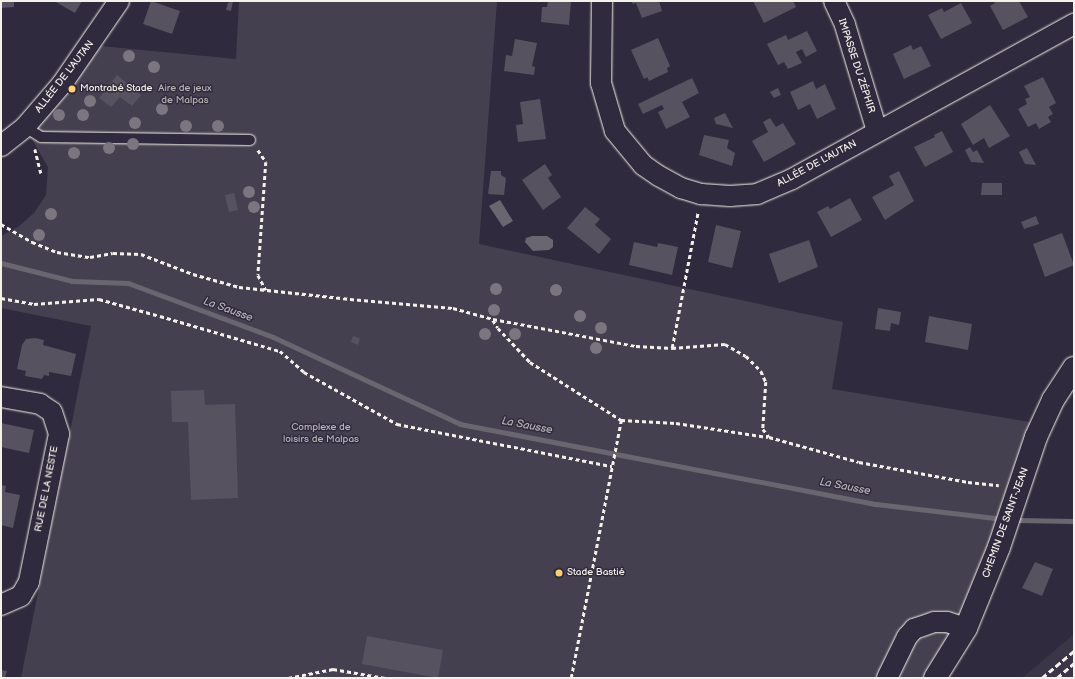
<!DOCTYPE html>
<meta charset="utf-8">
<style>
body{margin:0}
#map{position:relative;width:1075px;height:679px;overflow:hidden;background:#2f2a3d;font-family:"Balsamiq Sans",sans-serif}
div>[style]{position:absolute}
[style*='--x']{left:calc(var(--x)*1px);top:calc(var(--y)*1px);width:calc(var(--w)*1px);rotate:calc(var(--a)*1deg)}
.built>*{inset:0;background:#3b3647}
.green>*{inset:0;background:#454050}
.water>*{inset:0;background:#6a6670}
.stream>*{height:5px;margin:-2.5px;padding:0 2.5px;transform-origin:2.5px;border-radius:2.5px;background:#6a6670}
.building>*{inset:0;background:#56525f}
.path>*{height:2.5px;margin-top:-1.25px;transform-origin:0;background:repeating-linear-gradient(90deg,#f4f1e8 0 4px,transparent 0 7px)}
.roads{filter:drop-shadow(0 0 1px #f4f1e8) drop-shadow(0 0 1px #f4f1e8)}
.service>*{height:10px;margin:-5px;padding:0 5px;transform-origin:5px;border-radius:5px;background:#2f2a3d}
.minor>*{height:20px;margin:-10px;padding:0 10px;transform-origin:10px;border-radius:10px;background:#2f2a3d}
.tertiary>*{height:22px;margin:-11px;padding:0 11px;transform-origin:11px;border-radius:11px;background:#2f2a3d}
.rail>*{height:3px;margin-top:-1.5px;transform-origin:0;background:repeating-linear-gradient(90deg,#f4f1e8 0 6px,transparent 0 9px)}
.trees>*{width:12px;height:12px;margin:-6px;border-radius:50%;background:#7a757e}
.dots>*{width:11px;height:11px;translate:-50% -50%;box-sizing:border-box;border:2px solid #2f2a3d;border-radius:50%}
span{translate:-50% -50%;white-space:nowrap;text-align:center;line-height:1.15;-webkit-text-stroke:3px #2f2a3d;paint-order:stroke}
.street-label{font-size:10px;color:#f4f1e8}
.park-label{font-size:10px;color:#b7b3b3}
.poi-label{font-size:10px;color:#f4f1e8}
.left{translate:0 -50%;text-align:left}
.water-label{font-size:11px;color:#b6b2b2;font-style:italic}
.frame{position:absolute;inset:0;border:2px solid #f4f1e8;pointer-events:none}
</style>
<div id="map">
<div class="built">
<i style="clip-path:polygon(1074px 634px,1074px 678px,1022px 678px)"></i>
</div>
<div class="green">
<i style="clip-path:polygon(239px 1px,497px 1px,479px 244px,843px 322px,832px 389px,1042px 424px,935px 678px,21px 678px,91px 326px,1px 308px,1px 236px,18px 227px,34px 213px,46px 195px,48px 167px,25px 127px,90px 45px,236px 59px)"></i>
</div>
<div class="water">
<i style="clip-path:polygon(500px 200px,513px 221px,503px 227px,489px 206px)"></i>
<i style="clip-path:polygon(532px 236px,547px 236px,553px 240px,553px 247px,549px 250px,533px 251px,525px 242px,526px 238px)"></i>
</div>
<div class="stream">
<i style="--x:1;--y:263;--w:73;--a:14.2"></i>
<i style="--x:72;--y:281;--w:56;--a:2"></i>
<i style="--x:128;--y:283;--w:155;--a:20.4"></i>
<i style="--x:273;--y:337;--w:206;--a:24.9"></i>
<i style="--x:460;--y:424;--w:424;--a:10.9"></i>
<i style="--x:876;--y:504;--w:128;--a:6.7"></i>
<i style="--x:1013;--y:520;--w:61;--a:0.9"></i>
</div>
<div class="building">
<i style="clip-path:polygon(1px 1px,14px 1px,14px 7px,1px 8px)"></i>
<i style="clip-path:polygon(54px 1px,82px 1px,75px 13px)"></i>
<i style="clip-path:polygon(151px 1px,180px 11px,172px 34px,143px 24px)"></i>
<i style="clip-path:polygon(233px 1px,231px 11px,226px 10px,228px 3px)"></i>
<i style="clip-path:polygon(548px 1px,571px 1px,569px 25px,541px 22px,542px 7px,547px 7px)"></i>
<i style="clip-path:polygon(631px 1px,659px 1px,662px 11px,642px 18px,636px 3px,633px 4px)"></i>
<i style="clip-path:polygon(753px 1px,793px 1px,796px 7px,764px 23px)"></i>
<i style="clip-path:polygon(993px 1px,1019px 1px,1028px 17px,1003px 30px,990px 6px,995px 3px)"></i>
<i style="clip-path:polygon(961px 3px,972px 23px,941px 39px,928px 15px,942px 8px,944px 12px)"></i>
<i style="clip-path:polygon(807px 31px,817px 51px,806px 57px,802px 49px,796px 52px,802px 63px,788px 69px,784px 62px,778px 65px,767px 44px,786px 35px,788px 40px)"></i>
<i style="clip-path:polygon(658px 38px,670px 66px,667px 68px,668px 72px,649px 81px,647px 77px,644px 79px,631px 50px)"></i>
<i style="clip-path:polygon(515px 39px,537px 43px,532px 66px,535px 67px,534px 75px,504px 71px,506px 55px,512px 56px)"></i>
<i style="clip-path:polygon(911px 45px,913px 50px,921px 46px,931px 66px,904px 79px,893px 54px)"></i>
<i style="clip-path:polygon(117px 75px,141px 95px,132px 106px,120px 97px,111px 107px,99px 98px)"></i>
<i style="clip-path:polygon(1043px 77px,1056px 103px,1049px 107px,1053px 114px,1048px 117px,1051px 122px,1039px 129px,1036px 123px,1028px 127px,1018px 109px,1027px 104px,1025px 99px,1030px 97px,1024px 86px)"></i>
<i style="clip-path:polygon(692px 78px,699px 93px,682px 102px,690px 117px,666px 129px,658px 112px,664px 109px,662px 105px,643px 114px,638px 104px)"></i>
<i style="clip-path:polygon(813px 81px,816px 89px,825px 84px,836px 109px,817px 119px,810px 104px,798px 110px,790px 92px)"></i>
<i style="clip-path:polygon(778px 88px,781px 95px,774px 98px,770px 92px)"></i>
<i style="clip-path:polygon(540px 99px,546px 139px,518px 142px,516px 125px,523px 124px,520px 102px)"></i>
<i style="clip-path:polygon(990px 105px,1010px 136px,989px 148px,984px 138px,973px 145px,961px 124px)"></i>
<i style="clip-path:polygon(725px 113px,733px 128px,716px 124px,714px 118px)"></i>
<i style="clip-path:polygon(770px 118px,776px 127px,783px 123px,796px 144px,764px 162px,752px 141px,768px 132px,763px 122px)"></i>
<i style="clip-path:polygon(942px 131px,953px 152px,925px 167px,914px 147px,935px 137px,934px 135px)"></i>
<i style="clip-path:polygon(704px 135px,729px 140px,727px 148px,735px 153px,732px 166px,699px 155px)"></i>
<i style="clip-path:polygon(970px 147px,973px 152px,977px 150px,984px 163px,971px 162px,965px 150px)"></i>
<i style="clip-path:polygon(1027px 148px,1036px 165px,1025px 164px,1019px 152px)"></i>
<i style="clip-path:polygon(545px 164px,552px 175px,548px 178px,561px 197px,543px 210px,522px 180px)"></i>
<i style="clip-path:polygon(491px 171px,501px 171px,501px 175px,506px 178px,504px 195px,488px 194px)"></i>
<i style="clip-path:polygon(899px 171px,914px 201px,885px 220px,872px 197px,894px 185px,889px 176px)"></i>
<i style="clip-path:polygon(982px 183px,1002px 183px,1002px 195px,981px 195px)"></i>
<i style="clip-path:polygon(234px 193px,238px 210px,229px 212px,225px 195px)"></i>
<i style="clip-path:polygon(850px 198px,862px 220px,831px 237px,817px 212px,828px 206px,830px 209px)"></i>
<i style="clip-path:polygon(585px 207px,600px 219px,595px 225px,611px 239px,599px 254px,567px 228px)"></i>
<i style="clip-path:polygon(1036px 216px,1039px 224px,1024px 229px,1021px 222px)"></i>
<i style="clip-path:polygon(716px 225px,741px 231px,732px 268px,708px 262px)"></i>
<i style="clip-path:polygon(1062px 233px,1074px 265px,1045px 277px,1033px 244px)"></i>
<i style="clip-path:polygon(809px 240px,818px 267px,779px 283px,769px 254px)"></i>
<i style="clip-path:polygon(634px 242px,657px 247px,658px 243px,678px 247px,672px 275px,629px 265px)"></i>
<i style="clip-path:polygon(878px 308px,901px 312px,899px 325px,891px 323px,890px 331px,875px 329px)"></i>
<i style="clip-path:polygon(929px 316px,972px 324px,968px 350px,925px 342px)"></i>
<i style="clip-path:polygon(353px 336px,360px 338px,358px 345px,351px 342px)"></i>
<i style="clip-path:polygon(35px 338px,44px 340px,43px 345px,76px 354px,71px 376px,49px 372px,49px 376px,44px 375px,42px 379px,25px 376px,26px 371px,17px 369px,22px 345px,26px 339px)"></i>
<i style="clip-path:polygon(204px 390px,205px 405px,235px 404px,238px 498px,191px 500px,188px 422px,172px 422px,171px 391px)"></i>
<i style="clip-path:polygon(1px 423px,34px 430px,29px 453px,1px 447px)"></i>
<i style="clip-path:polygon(1px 485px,6px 486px,5px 492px,20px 495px,13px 528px,1px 525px)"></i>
<i style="clip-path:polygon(1035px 562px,1053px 569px,1042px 596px,1022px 588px)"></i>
<i style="clip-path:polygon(367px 636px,443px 650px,438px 678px,362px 664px)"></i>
<i style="clip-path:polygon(1px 670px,7px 671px,5px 678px,1px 678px)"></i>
</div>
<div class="path">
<i style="--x:35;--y:149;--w:25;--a:76"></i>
<i style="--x:258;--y:150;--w:14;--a:56"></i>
<i style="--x:266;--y:162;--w:113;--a:94"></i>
<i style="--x:258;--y:275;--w:17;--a:62"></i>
<i style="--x:1;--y:224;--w:36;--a:30"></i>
<i style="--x:32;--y:242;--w:27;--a:22"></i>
<i style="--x:57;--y:252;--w:33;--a:9"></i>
<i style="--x:90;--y:257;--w:23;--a:-10"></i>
<i style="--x:113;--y:253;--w:28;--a:2"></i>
<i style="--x:141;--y:254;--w:56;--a:21"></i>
<i style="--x:193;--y:274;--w:48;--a:15.8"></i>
<i style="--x:239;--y:287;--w:112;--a:6.2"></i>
<i style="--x:350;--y:299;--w:103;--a:5"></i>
<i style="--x:453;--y:308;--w:41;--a:15.4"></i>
<i style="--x:493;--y:319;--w:146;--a:10.7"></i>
<i style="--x:636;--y:346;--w:36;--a:3"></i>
<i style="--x:672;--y:348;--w:53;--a:-4.3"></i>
<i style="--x:725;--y:344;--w:24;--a:30"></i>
<i style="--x:746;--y:356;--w:21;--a:45"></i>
<i style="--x:761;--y:371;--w:12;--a:66"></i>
<i style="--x:766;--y:382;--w:47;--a:93.7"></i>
<i style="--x:763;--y:429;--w:10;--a:53"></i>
<i style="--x:769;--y:437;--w:93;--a:15.5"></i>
<i style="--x:859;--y:462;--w:111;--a:10.4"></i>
<i style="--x:968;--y:482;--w:31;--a:6"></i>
<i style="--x:1;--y:298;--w:34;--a:10"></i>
<i style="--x:34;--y:304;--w:65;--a:-4.4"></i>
<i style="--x:99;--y:299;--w:63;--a:15.6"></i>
<i style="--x:160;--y:316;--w:125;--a:16.3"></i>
<i style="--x:280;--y:351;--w:32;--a:41"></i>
<i style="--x:304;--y:372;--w:107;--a:29.2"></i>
<i style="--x:397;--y:424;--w:219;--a:11.1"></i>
<i style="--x:493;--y:320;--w:9;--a:58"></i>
<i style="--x:498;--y:328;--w:47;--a:46.7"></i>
<i style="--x:530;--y:362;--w:108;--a:32.5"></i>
<i style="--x:621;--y:420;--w:55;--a:3.1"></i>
<i style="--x:676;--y:423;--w:93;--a:8.7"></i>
<i style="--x:672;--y:348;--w:138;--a:-79.2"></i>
<i style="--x:288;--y:678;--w:46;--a:-11.3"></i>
<i style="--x:333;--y:669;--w:53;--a:9.8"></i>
<i style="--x:571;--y:678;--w:263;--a:-79"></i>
</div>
<div class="roads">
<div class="service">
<i style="--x:25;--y:127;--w:19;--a:32"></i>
<i style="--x:41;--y:137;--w:209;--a:0.8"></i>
</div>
<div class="minor">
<i style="--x:602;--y:1;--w:82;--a:90.7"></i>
<i style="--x:601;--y:83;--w:50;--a:73.7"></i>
<i style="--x:615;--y:131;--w:44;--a:50.5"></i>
<i style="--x:643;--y:165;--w:19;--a:35"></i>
<i style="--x:659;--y:176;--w:25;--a:29"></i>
<i style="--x:681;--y:188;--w:21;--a:17"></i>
<i style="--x:701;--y:194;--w:29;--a:4"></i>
<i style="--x:730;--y:196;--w:27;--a:-4"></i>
<i style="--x:757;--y:194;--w:38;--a:-23"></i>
<i style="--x:792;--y:179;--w:322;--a:-28.8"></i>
<i style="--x:834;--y:1;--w:26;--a:65"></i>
<i style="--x:845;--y:25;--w:111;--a:73.2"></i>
<i style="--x:1;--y:146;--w:31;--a:-38"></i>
<i style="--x:25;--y:127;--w:57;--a:-49.3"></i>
<i style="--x:62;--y:84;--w:101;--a:-55.5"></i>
<i style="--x:1;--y:397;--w:40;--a:10"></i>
<i style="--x:40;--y:404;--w:14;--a:34"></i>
<i style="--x:52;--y:412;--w:23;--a:72"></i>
<i style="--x:59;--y:434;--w:151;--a:101.5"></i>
<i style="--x:29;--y:582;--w:16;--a:120"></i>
<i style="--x:21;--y:596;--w:22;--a:156"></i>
<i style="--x:887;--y:678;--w:46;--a:-64"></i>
<i style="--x:907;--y:637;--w:11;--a:-49"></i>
<i style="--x:914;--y:629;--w:21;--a:-19"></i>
<i style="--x:934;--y:622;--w:13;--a:0"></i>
<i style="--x:947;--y:622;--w:20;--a:18"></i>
</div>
<div class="tertiary">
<i style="--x:935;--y:678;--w:59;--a:-58.2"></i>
<i style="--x:966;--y:628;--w:87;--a:-67.8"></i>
<i style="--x:999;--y:547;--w:116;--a:-71.4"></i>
<i style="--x:1036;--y:437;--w:41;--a:-65.3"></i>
<i style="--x:1053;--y:400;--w:38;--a:-57"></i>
</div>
</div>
<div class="rail">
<i style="--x:1042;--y:678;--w:42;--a:-40.2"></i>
<i style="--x:1057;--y:678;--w:23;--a:-41"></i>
</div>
<div class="trees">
<i style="left:129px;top:56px"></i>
<i style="left:154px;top:67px"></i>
<i style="left:90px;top:101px"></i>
<i style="left:162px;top:109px"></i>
<i style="left:59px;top:115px"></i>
<i style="left:83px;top:115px"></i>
<i style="left:135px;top:123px"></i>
<i style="left:186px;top:126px"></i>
<i style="left:218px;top:126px"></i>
<i style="left:133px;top:144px"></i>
<i style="left:109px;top:148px"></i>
<i style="left:74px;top:153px"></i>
<i style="left:249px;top:192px"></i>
<i style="left:254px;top:207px"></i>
<i style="left:51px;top:214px"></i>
<i style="left:39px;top:235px"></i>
<i style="left:496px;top:289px"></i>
<i style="left:556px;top:290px"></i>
<i style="left:494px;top:310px"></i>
<i style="left:580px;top:316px"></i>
<i style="left:601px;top:328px"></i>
<i style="left:485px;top:334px"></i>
<i style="left:515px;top:334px"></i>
<i style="left:596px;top:348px"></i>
</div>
<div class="dots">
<i style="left:72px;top:89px;background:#ffd166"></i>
<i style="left:559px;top:573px;background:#ffd166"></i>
</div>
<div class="street-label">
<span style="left:856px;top:66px;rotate:72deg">IMPASSE DU ZÉPHIR</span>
<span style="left:65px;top:77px;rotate:-52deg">ALLÉE DE L'AUTAN</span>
<span style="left:817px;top:164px;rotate:-28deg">ALLÉE DE L'AUTAN</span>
<span style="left:47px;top:489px;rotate:-79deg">RUE DE LA NESTE</span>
<span style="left:1006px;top:523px;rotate:-70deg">CHEMIN DE SAINT-JEAN</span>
</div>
<div class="park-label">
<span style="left:185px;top:94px">Aire de jeux<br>de Malpas</span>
<span style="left:321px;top:433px">Complexe de<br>loisirs de Malpas</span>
</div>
<div class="poi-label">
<span class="left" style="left:80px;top:89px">Montrabé Stade</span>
<span class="left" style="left:567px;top:573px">Stade Bastié</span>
</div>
<div class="water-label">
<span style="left:228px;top:310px;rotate:20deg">La Sausse</span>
<span style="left:527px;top:426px;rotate:11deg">La Sausse</span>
<span style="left:845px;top:487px;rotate:11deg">La Sausse</span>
</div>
<div class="frame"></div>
</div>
